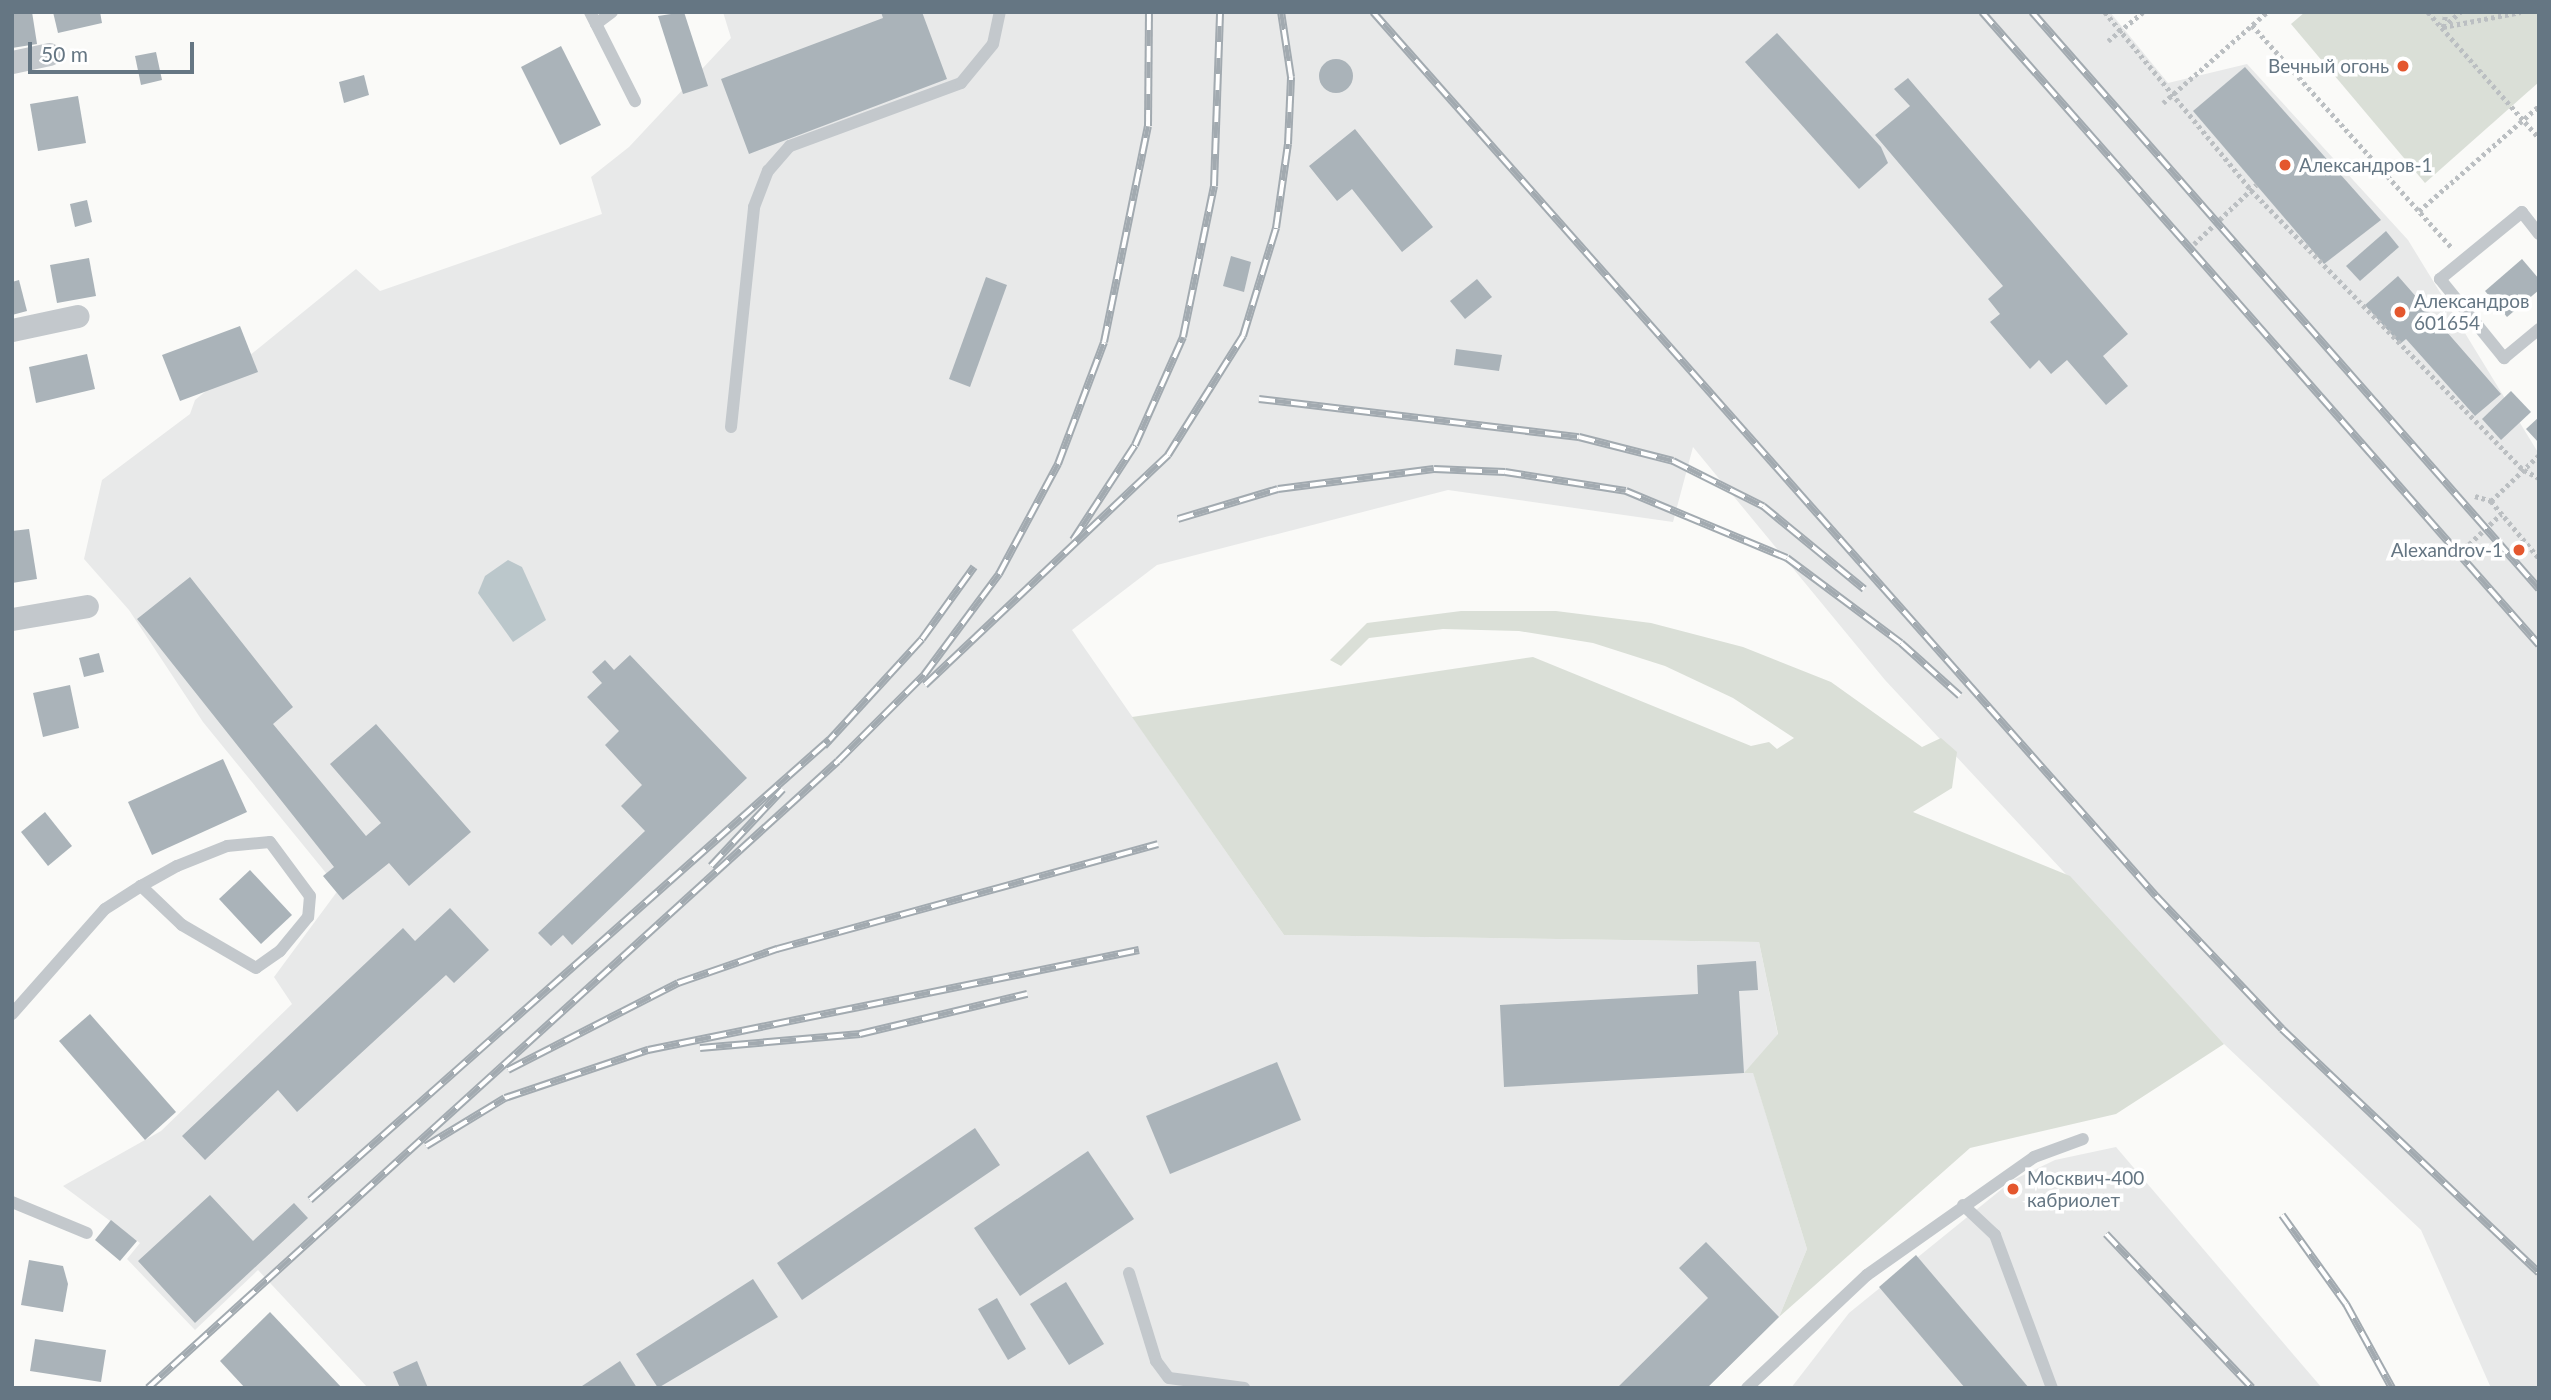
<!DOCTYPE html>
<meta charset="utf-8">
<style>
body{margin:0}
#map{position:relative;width:2551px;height:1400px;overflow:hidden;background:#fafaf8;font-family:Lato,sans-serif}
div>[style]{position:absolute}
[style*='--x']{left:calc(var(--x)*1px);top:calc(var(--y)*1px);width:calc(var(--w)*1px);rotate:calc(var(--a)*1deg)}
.built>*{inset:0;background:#e8e9e9}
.green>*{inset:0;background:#dadfd7}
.water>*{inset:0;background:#bbc7cb}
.building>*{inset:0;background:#aab3b9}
.round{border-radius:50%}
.path>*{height:4.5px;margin-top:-2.25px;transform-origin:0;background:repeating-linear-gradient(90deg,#bbbfc2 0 3.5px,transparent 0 7px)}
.service>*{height:12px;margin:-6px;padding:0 6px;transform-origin:6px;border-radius:6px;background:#c3c8cc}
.minor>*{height:23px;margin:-11.5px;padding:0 11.5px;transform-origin:11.5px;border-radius:11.5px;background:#c3c8cc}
.rail>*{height:8px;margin-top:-4px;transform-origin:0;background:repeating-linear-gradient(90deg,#fff 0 16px,#a2aab0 0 32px);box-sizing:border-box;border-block:2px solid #a2aab0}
.dots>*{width:19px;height:19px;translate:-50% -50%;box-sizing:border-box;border:4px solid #fff;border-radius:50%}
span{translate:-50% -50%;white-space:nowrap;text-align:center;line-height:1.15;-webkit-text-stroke:7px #fff;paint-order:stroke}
.poi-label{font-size:19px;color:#657683}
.right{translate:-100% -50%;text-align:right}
.left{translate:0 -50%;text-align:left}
.frame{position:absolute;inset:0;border:14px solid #657683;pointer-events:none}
.scale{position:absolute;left:28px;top:42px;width:166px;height:32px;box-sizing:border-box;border:4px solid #657683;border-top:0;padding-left:9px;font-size:21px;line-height:24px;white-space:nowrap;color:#657683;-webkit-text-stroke:5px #fff;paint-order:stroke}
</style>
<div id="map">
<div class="built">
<i style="clip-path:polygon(723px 12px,2110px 12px,2168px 83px,2247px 64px,2408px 240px,2539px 454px,2539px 1388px,2491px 1388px,2421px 1230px,2224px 1044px,1885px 680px,1693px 447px,1673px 522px,1448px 490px,1157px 565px,1072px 630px,1284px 935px,1759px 942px,1778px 1035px,1745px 1073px,1753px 1072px,1807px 1249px,1779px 1317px,1707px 1388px,368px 1388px,258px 1270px,195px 1330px,127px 1259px,140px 1243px,63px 1186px,161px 1131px,292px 1004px,274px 977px,339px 889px,203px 722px,129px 610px,84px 559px,102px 480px,190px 414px,195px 400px,356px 269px,380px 291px,602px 214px,591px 177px,629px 147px,731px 38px)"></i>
<i style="clip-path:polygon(2116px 1147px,2322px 1388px,1791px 1388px,1849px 1313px,2013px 1180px,2055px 1160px)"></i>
</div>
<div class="green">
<i style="clip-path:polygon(2305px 12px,2539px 12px,2539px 82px,2425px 183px,2291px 24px)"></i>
<i style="clip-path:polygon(1461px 611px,1556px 611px,1651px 623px,1743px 647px,1831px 682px,1922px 747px,1941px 738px,1957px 752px,1952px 788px,1913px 812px,2070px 876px,2224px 1044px,2116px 1114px,1970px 1148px,1779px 1317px,1807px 1249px,1753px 1073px,1744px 1073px,1778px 1034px,1759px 942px,1284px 935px,1132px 717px,1533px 657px,1751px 746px,1769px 742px,1777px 749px,1794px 738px,1733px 698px,1665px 666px,1593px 643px,1519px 631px,1443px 629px,1369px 638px,1341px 666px,1330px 660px,1367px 623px)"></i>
</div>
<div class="water">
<i style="clip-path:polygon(508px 560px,522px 567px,546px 620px,513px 642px,478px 593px,485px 576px)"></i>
</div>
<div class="building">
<i style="clip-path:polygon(12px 12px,32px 12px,37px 44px,12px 48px)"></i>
<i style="clip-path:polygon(53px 12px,100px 12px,102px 23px,58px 33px)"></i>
<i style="clip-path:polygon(684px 12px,708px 86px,683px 94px,658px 16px)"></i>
<i style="clip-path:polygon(881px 12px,922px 12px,947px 79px,749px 154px,721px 79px,883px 18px)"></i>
<i style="clip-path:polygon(1777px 33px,1881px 147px,1888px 163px,1859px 189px,1745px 62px)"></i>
<i style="clip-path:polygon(561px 46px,601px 125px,560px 145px,521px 67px)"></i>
<i style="clip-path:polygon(156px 52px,162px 80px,141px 85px,135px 56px)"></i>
<i class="round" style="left:1319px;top:59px;width:34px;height:34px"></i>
<i style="clip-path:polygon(2245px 67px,2381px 220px,2324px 264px,2193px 111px)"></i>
<i style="clip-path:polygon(364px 75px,369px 95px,344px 103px,339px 82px)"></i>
<i style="clip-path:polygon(1908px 78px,2128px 334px,2103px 356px,2128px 386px,2106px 405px,2067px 360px,2051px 374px,2039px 360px,2030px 369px,1990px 322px,2000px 314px,1988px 299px,2003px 286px,1875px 135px,1910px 106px,1894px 89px)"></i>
<i style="clip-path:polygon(78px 96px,86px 143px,38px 151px,30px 104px)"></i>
<i style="clip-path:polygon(1355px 129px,1433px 227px,1402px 252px,1352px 189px,1337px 201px,1309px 166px)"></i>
<i style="clip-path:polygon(87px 200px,92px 222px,75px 227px,70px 204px)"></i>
<i style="clip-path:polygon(2386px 231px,2399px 247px,2360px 281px,2346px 266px)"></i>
<i style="clip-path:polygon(1231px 256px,1251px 262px,1244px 292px,1223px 286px)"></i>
<i style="clip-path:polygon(89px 258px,96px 296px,57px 303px,50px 265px)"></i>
<i style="clip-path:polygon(2522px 259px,2539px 279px,2539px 290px,2507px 317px,2485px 291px)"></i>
<i style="clip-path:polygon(2398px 276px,2501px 394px,2475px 416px,2406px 339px,2400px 344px,2365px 305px)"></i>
<i style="clip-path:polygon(986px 277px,1007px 285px,970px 387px,949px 379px)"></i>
<i style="clip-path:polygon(1477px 279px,1492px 297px,1465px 319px,1450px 301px)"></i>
<i style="clip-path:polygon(19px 280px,27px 311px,12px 315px,12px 282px)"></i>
<i style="clip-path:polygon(240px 326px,258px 372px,180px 401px,162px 355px)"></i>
<i style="clip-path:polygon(1456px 349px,1502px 355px,1499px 371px,1454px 365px)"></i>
<i style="clip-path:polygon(87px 354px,95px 389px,36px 403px,29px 367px)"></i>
<i style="clip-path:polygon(2511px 391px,2531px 412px,2501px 440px,2482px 419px)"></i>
<i style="clip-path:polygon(2539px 417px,2539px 443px,2526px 429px)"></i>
<i style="clip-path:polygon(29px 529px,37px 579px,12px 583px,12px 531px)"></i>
<i style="clip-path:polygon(190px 577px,293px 707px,273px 724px,366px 836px,381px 823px,330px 764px,376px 724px,471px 832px,409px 886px,389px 863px,343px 900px,323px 876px,334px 867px,137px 619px)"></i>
<i style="clip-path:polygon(99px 653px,104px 672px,84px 677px,79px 658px)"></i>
<i style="clip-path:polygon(630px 655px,747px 778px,572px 945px,563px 935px,551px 946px,538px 933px,645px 831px,621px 806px,642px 785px,605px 745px,619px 731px,587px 697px,602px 683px,592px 672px,605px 660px,614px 670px)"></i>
<i style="clip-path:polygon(70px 685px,79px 728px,43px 737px,33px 693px)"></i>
<i style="clip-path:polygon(223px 759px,247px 812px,152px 855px,128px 802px)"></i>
<i style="clip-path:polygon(45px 812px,72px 846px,48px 866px,21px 832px)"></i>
<i style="clip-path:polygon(250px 870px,292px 915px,261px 944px,219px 899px)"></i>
<i style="clip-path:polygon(450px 908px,489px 950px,454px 983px,446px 975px,297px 1112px,278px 1090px,205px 1160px,182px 1136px,403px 928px,415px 941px)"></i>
<i style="clip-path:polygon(1756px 961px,1758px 990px,1739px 991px,1744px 1073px,1504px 1087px,1500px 1005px,1698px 994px,1697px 965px)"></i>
<i style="clip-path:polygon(90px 1014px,176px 1112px,145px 1140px,59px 1041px)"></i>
<i style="clip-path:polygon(1277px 1062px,1301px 1120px,1170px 1174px,1146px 1116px)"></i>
<i style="clip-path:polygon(975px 1128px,1000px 1165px,802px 1300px,777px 1263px)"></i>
<i style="clip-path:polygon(1088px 1151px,1134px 1219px,1020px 1296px,974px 1228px)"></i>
<i style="clip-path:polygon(210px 1195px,253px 1241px,294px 1203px,308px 1218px,195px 1323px,138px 1261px)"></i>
<i style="clip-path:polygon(111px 1220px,137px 1241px,120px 1261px,95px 1240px)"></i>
<i style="clip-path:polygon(1706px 1242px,1779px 1317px,1707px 1388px,1617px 1388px,1708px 1298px,1679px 1268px)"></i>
<i style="clip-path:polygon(1916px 1255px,2029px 1388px,1965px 1388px,1879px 1287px)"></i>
<i style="clip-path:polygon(29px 1260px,63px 1266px,68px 1284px,63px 1312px,21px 1305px)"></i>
<i style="clip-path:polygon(753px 1279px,778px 1317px,658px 1388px,636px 1354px)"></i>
<i style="clip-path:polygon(1066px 1282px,1104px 1344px,1069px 1365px,1030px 1304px)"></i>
<i style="clip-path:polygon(997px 1298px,1026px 1349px,1008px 1360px,978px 1309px)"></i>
<i style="clip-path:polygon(270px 1312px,342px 1388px,245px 1388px,220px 1361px)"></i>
<i style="clip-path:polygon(35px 1339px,106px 1350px,101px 1382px,30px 1371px)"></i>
<i style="clip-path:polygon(417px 1361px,428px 1388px,400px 1388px,393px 1372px)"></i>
<i style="clip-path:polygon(620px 1361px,637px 1388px,579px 1388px)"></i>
</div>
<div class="path">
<i style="--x:2105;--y:12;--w:230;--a:50.6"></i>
<i style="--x:2251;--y:190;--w:390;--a:45.8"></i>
<i style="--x:2428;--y:12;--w:168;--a:48.6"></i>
<i style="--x:2252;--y:25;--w:301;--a:48.1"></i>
<i style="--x:2443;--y:27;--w:79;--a:-10.9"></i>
<i style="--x:2443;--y:27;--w:23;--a:-41"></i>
<i style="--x:2443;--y:27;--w:15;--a:-79"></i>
<i style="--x:2108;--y:41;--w:45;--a:-39.6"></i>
<i style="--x:2163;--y:103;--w:138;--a:-41.2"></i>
<i style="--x:2419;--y:211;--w:159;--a:-41.2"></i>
<i style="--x:2194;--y:244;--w:86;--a:-43.6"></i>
<i style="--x:2524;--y:470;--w:17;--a:28"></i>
<i style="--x:2475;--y:496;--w:17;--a:17"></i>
<i style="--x:2491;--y:501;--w:75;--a:49.9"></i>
<i style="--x:2491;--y:501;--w:66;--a:-43.8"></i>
<i style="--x:2464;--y:549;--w:51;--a:-43.4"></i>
</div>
<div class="service">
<i style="--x:590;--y:12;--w:100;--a:63.2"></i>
<i style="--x:596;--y:24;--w:20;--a:-37"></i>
<i style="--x:2539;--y:234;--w:28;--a:-128"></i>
<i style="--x:2522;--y:212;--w:106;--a:140.7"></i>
<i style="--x:2440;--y:279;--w:102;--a:51"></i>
<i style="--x:2504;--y:358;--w:45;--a:-39.6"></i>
<i style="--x:731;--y:427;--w:221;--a:-84"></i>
<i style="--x:754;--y:207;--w:39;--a:-69"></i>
<i style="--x:768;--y:171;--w:33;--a:-49"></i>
<i style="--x:790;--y:146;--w:182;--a:-20.2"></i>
<i style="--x:961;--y:83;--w:50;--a:-50.6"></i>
<i style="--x:993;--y:44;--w:33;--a:-78"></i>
<i style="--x:12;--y:1014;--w:140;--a:-48.5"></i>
<i style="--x:105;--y:909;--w:43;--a:-32.6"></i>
<i style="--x:141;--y:886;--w:41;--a:-29.1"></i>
<i style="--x:177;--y:866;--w:54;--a:-21.8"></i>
<i style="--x:227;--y:846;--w:43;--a:-5.3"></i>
<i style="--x:270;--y:842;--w:67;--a:53.5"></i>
<i style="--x:310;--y:896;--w:21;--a:95"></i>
<i style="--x:308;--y:917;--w:44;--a:129.5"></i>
<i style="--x:280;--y:951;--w:29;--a:145"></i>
<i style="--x:256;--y:968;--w:86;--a:-149.8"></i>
<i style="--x:182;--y:925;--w:57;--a:-136.4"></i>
<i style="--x:12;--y:1202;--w:81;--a:22.5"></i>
<i style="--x:1963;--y:1205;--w:44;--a:43.2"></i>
<i style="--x:1995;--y:1235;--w:163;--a:69.6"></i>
<i style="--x:1129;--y:1273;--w:92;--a:72.9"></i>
<i style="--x:1156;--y:1361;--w:21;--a:53"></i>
<i style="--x:1169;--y:1378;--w:76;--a:7.6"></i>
<i style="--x:1747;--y:1388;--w:165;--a:-43.3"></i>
<i style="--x:1867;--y:1275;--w:204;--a:-35.2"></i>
<i style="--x:2034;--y:1157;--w:52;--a:-20.2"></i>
</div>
<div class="minor">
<i style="--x:12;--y:62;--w:38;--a:-12"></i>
<i style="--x:12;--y:330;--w:67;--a:-12"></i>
<i style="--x:12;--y:619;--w:76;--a:-9.8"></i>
</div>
<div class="rail">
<i style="--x:1373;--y:12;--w:1181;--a:48.47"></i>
<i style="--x:2156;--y:896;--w:183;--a:46.5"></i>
<i style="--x:2282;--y:1029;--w:354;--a:43.5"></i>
<i style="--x:1982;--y:12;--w:843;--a:48.65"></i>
<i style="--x:2032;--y:12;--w:768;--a:48.69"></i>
<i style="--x:1259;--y:399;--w:322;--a:6.8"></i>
<i style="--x:1579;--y:437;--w:97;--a:14.3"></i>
<i style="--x:1673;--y:461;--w:101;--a:26.6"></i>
<i style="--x:1763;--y:506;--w:131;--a:39.4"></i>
<i style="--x:1178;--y:519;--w:104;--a:-16.7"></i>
<i style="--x:1278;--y:489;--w:157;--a:-7.3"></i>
<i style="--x:1434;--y:469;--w:71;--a:2.4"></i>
<i style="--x:1505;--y:472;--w:122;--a:8.9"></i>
<i style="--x:1626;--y:491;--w:174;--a:22.6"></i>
<i style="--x:1787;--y:558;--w:142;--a:36.7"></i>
<i style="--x:1901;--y:643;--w:79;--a:41.9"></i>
<i style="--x:1073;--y:540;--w:113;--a:-56.9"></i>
<i style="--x:1135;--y:445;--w:118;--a:-66"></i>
<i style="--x:1183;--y:337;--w:154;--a:-78.4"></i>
<i style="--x:1214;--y:186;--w:174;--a:-88"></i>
<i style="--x:925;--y:685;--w:335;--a:-43.4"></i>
<i style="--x:1168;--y:455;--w:141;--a:-57.8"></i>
<i style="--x:1243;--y:336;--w:113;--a:-73"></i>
<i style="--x:1276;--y:228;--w:85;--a:-81.9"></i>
<i style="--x:1288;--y:144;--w:67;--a:-87.4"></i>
<i style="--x:1291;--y:77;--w:66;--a:-98.7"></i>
<i style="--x:824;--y:746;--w:145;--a:-47.5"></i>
<i style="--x:922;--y:639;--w:89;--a:-54.2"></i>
<i style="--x:711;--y:866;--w:105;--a:-46.9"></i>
<i style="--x:700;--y:1048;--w:161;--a:-5"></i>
<i style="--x:860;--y:1034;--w:172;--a:-13.5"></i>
<i style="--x:508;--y:1070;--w:191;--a:-27.1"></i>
<i style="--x:678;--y:983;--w:105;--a:-19"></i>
<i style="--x:777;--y:949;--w:395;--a:-15.4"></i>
<i style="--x:426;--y:1146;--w:92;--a:-31.3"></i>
<i style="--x:505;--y:1098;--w:151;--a:-18.6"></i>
<i style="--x:648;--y:1050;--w:501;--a:-11.51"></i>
<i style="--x:310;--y:1200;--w:694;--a:-41.55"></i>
<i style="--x:2282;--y:1215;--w:110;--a:54.3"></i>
<i style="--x:2346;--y:1304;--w:96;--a:61.3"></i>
<i style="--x:2106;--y:1234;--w:212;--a:46.5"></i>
<i style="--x:148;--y:1388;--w:932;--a:-42.26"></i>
<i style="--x:838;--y:761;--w:122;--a:-45"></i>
<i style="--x:924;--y:675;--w:126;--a:-53.4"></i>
<i style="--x:999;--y:574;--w:125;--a:-61.8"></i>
<i style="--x:1058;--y:464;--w:130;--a:-69.3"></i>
<i style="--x:1104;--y:342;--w:220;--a:-78.5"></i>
<i style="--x:1148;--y:126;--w:114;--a:-89.5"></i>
</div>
<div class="dots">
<i style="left:2403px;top:66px;background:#e4572e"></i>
<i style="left:2285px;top:165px;background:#e4572e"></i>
<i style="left:2400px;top:312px;background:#e4572e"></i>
<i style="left:2519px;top:550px;background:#e4572e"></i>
<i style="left:2013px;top:1189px;background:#e4572e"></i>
</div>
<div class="poi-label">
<span class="right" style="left:2389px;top:66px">Вечный огонь</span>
<span class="left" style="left:2299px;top:165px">Александров-1</span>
<span class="left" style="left:2414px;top:312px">Александров<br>601654</span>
<span class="right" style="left:2503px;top:550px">Alexandrov-1</span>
<span class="left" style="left:2027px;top:1189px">Москвич-400<br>кабриолет</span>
</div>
<div class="frame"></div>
<div class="scale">50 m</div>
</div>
